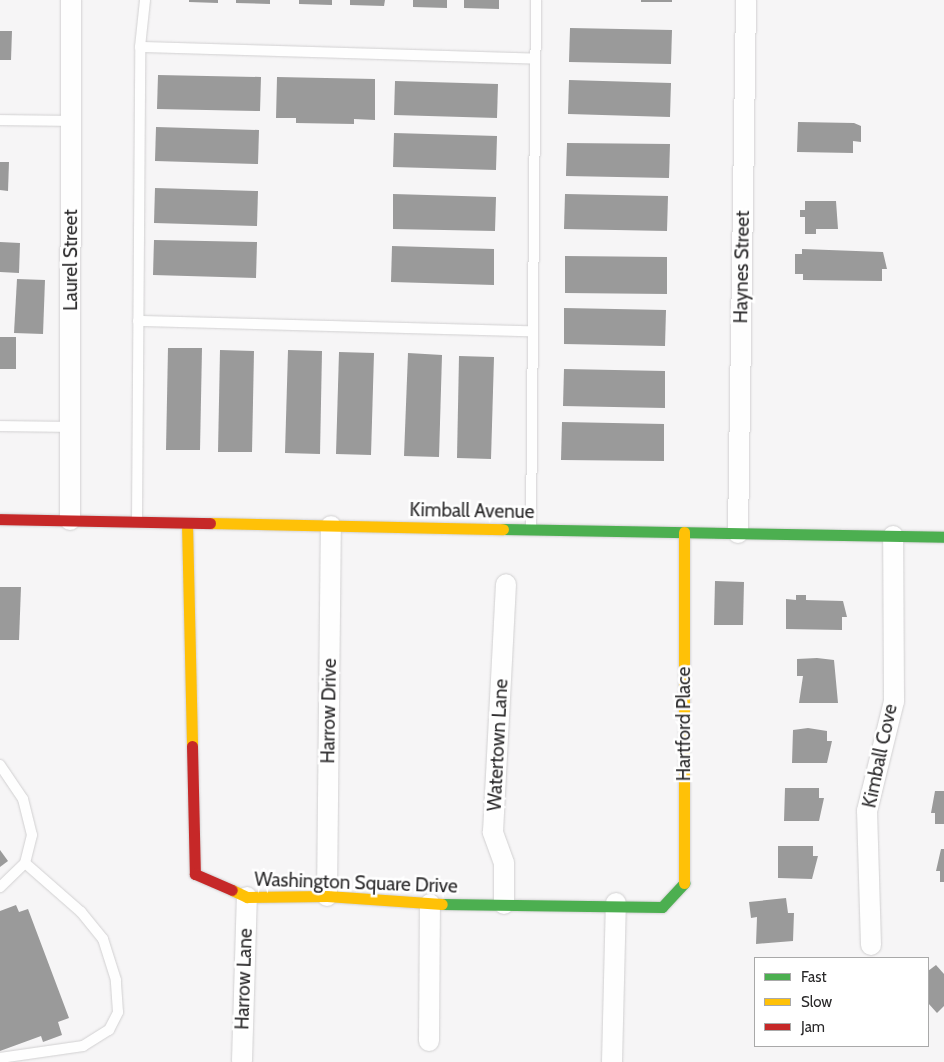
<!DOCTYPE html>
<style>
body{margin:0}
#map{position:relative;width:944px;height:1062px;overflow:hidden;background:#f6f5f6;font-family:Cabin,sans-serif}
div>[style]{position:absolute}
[style*='--x']{left:calc(var(--x)*1px);top:calc(var(--y)*1px);width:calc(var(--w)*1px);rotate:calc(var(--a)*1deg)}
.building>*{inset:0;background:#9a9a9a}
.roads{filter:drop-shadow(0 0 1px #d1d0d1) drop-shadow(0 0 1px #d1d0d1)}
.lane>*{height:10px;margin:-5px;padding:0 5px;transform-origin:5px;border-radius:5px;background:#fefefe}
.street>*{height:20px;margin:-10px;padding:0 10px;transform-origin:10px;border-radius:10px;background:#fefefe}
.fast>*{height:11px;margin:-5.5px;padding:0 5.5px;transform-origin:5.5px;border-radius:5.5px;background:#4caf50}
.slow>*{height:11px;margin:-5.5px;padding:0 5.5px;transform-origin:5.5px;border-radius:5.5px;background:#ffc107}
.jam>*{height:11px;margin:-5.5px;padding:0 5.5px;transform-origin:5.5px;border-radius:5.5px;background:#c62828}
span{translate:-50% -50%;white-space:nowrap;text-align:center;line-height:1.15;-webkit-text-stroke:5px #fff;paint-order:stroke}
.street-label{font-size:19px;color:#292829}
.legend{position:absolute;left:754px;top:957px;width:175px;height:90px;box-sizing:border-box;background:#fff;border:1px solid #a9a9a9;margin:0;padding:6px 9px;list-style:none;font-size:15px;color:#292829}
.legend li{display:flex;align-items:center;gap:10px;height:25px}
.legend b{width:25px;border:1px solid #a9a9a9}
</style>
<div id="map">
<div class="building">
<i style="clip-path:polygon(189px 0,218px 0,218px 3px,189px 2px)"></i>
<i style="clip-path:polygon(236px 0,270px 0,270px 4px,236px 3px)"></i>
<i style="clip-path:polygon(299px 0,332px 0,332px 5px,299px 4px)"></i>
<i style="clip-path:polygon(350px 0,385px 0,384px 6px,350px 5px)"></i>
<i style="clip-path:polygon(413px 0,447px 0,447px 8px,413px 7px)"></i>
<i style="clip-path:polygon(464px 0,499px 0,499px 9px,464px 8px)"></i>
<i style="clip-path:polygon(641px 0,672px 0,672px 2px,641px 2px)"></i>
<i style="clip-path:polygon(570px 28px,672px 30px,671px 64px,569px 62px)"></i>
<i style="clip-path:polygon(0 31px,12px 31px,11px 60px,0 60px)"></i>
<i style="clip-path:polygon(158px 75px,261px 77px,260px 111px,157px 109px)"></i>
<i style="clip-path:polygon(277px 77px,375px 79px,375px 120px,354px 119px,354px 124px,296px 123px,296px 118px,276px 118px)"></i>
<i style="clip-path:polygon(569px 80px,671px 83px,670px 117px,568px 114px)"></i>
<i style="clip-path:polygon(395px 81px,498px 84px,497px 118px,394px 115px)"></i>
<i style="clip-path:polygon(798px 122px,854px 123px,861px 126px,861px 142px,853px 141px,853px 153px,797px 152px)"></i>
<i style="clip-path:polygon(156px 127px,259px 130px,258px 164px,155px 161px)"></i>
<i style="clip-path:polygon(394px 133px,497px 136px,496px 170px,393px 167px)"></i>
<i style="clip-path:polygon(567px 143px,670px 144px,669px 178px,566px 176px)"></i>
<i style="clip-path:polygon(0 162px,9px 162px,8px 191px,0 190px)"></i>
<i style="clip-path:polygon(155px 188px,258px 191px,257px 226px,154px 223px)"></i>
<i style="clip-path:polygon(393px 194px,496px 197px,495px 231px,393px 229px)"></i>
<i style="clip-path:polygon(565px 194px,668px 196px,667px 231px,564px 229px)"></i>
<i style="clip-path:polygon(805px 201px,836px 201px,838px 229px,816px 229px,816px 234px,805px 234px,805px 217px,800px 217px,800px 210px,805px 210px)"></i>
<i style="clip-path:polygon(154px 240px,257px 242px,256px 278px,153px 275px)"></i>
<i style="clip-path:polygon(0 242px,20px 243px,19px 273px,0 272px)"></i>
<i style="clip-path:polygon(392px 246px,494px 249px,494px 285px,391px 282px)"></i>
<i style="clip-path:polygon(802px 249px,883px 252px,887px 269px,882px 269px,882px 281px,803px 280px,803px 274px,795px 274px,795px 254px,802px 254px)"></i>
<i style="clip-path:polygon(565px 256px,667px 257px,667px 294px,565px 293px)"></i>
<i style="clip-path:polygon(17px 279px,45px 280px,43px 334px,14px 333px)"></i>
<i style="clip-path:polygon(564px 308px,666px 310px,665px 346px,564px 344px)"></i>
<i style="clip-path:polygon(0 337px,16px 337px,16px 369px,0 369px)"></i>
<i style="clip-path:polygon(168px 348px,202px 348px,200px 450px,166px 450px)"></i>
<i style="clip-path:polygon(220px 350px,254px 351px,252px 452px,218px 452px)"></i>
<i style="clip-path:polygon(288px 350px,322px 351px,320px 454px,285px 453px)"></i>
<i style="clip-path:polygon(339px 352px,374px 353px,371px 455px,336px 454px)"></i>
<i style="clip-path:polygon(408px 353px,442px 355px,439px 457px,404px 456px)"></i>
<i style="clip-path:polygon(459px 356px,494px 357px,491px 459px,457px 458px)"></i>
<i style="clip-path:polygon(564px 369px,665px 371px,665px 408px,563px 406px)"></i>
<i style="clip-path:polygon(562px 422px,664px 424px,664px 461px,561px 460px)"></i>
<i style="clip-path:polygon(715px 581px,744px 582px,743px 625px,714px 625px)"></i>
<i style="clip-path:polygon(0 587px,21px 587px,19px 640px,0 640px)"></i>
<i style="clip-path:polygon(796px 595px,806px 595px,806px 600px,843px 601px,847px 617px,842px 617px,842px 630px,786px 629px,786px 599px,796px 600px)"></i>
<i style="clip-path:polygon(817px 658px,834px 660px,838px 703px,799px 703px,803px 676px,797px 676px,797px 659px)"></i>
<i style="clip-path:polygon(808px 728px,827px 731px,827px 741px,832px 741px,827px 763px,792px 763px,793px 730px)"></i>
<i style="clip-path:polygon(785px 788px,819px 788px,819px 798px,824px 798px,819px 821px,784px 821px)"></i>
<i style="clip-path:polygon(935px 791px,944px 791px,944px 824px,935px 824px,935px 813px,931px 813px)"></i>
<i style="clip-path:polygon(778px 846px,813px 846px,813px 856px,818px 856px,812px 879px,778px 878px)"></i>
<i style="clip-path:polygon(941px 849px,944px 849px,944px 882px,940px 882px,940px 871px,936px 871px)"></i>
<i style="clip-path:polygon(0 850px,8px 861px,0 867px)"></i>
<i style="clip-path:polygon(786px 898px,788px 913px,794px 913px,793px 941px,756px 944px,757px 917px,751px 918px,749px 902px)"></i>
<i style="clip-path:polygon(16px 905px,19px 912px,28px 909px,69px 1018px,58px 1022px,62px 1035px,43px 1042px,41px 1036px,0 1051px,0 911px)"></i>
<i style="clip-path:polygon(936px 965px,944px 974px,944px 1006px,937px 1013px,928px 1003px,928px 971px)"></i>
</div>
<div class="roads">
<div class="lane">
<i style="--x:140;--y:47;--w:395;--a:1.7"></i>
<i style="--x:0;--y:120;--w:71;--a:0.8"></i>
<i style="--x:138;--y:321;--w:395;--a:1.5"></i>
<i style="--x:0;--y:426;--w:71;--a:0.8"></i>
<i style="--x:137;--y:521;--w:474;--a:-89.6"></i>
<i style="--x:140;--y:47;--w:47;--a:-83.9"></i>
<i style="--x:531;--y:529;--w:529;--a:-89.46"></i>
<i style="--x:0;--y:765;--w:41;--a:55.9"></i>
<i style="--x:23;--y:799;--w:37;--a:76"></i>
<i style="--x:32;--y:835;--w:29;--a:104"></i>
<i style="--x:25;--y:863;--w:35;--a:136"></i>
<i style="--x:0;--y:1058;--w:84;--a:-8.2"></i>
<i style="--x:83;--y:1046;--w:31;--a:-32"></i>
<i style="--x:109;--y:1030;--w:20;--a:-63"></i>
<i style="--x:118;--y:1012;--w:32;--a:-94"></i>
<i style="--x:116;--y:980;--w:43;--a:-107.6"></i>
<i style="--x:103;--y:939;--w:35;--a:-129"></i>
<i style="--x:81;--y:912;--w:74;--a:-138.8"></i>
</div>
<div class="street">
<i style="--x:70;--y:520;--w:520;--a:-89.89"></i>
<i style="--x:738;--y:533;--w:533;--a:-89.14"></i>
<i style="--x:327;--y:896;--w:370;--a:-89.4"></i>
<i style="--x:504;--y:904;--w:41;--a:-90"></i>
<i style="--x:504;--y:863;--w:33;--a:-110"></i>
<i style="--x:493;--y:832;--w:248;--a:-87"></i>
<i style="--x:871;--y:945;--w:134;--a:-91.7"></i>
<i style="--x:867;--y:811;--w:113;--a:-76.2"></i>
<i style="--x:894;--y:701;--w:165;--a:-90.3"></i>
<i style="--x:429;--y:1041;--w:137;--a:-89.6"></i>
<i style="--x:242;--y:1061;--w:164;--a:-88.3"></i>
<i style="--x:612;--y:1062;--w:159;--a:-88.6"></i>
</div>
<div class="fast">
<i style="--x:503;--y:529;--w:441;--a:1"></i>
<i style="--x:442;--y:904;--w:220;--a:0.8"></i>
<i style="--x:662;--y:907;--w:33;--a:-47"></i>
</div>
<div class="slow">
<i style="--x:187;--y:523;--w:223;--a:88.7"></i>
<i style="--x:210;--y:523;--w:293;--a:1.2"></i>
<i style="--x:684;--y:883;--w:351;--a:-90"></i>
<i style="--x:232;--y:890;--w:17;--a:25"></i>
<i style="--x:247;--y:897;--w:80;--a:-0.7"></i>
<i style="--x:327;--y:896;--w:115;--a:4"></i>
</div>
<div class="jam">
<i style="--x:0;--y:519;--w:210;--a:1.1"></i>
<i style="--x:192;--y:746;--w:128;--a:88.7"></i>
<i style="--x:195;--y:874;--w:40;--a:23.4"></i>
</div>
</div>
<div class="street-label">
<span style="left:71px;top:260px;rotate:-90deg">Laurel Street</span>
<span style="left:742px;top:267px;rotate:-89deg">Haynes Street</span>
<span style="left:472px;top:511px;rotate:1deg">Kimball Avenue</span>
<span style="left:329px;top:711px;rotate:-89deg">Harrow Drive</span>
<span style="left:684px;top:724px;rotate:-90deg">Hartford Place</span>
<span style="left:498px;top:745px;rotate:-87deg">Watertown Lane</span>
<span style="left:880px;top:756px;rotate:-78deg">Kimball Cove</span>
<span style="left:356px;top:883px;rotate:2deg">Washington Square Drive</span>
<span style="left:244px;top:979px;rotate:-88deg">Harrow Lane</span>
</div>
<ul class="legend">
<li><b style="height:6px;background:#4caf50"></b>Fast</li>
<li><b style="height:6px;background:#ffc107"></b>Slow</li>
<li><b style="height:6px;background:#c62828"></b>Jam</li>
</ul>
</div>
